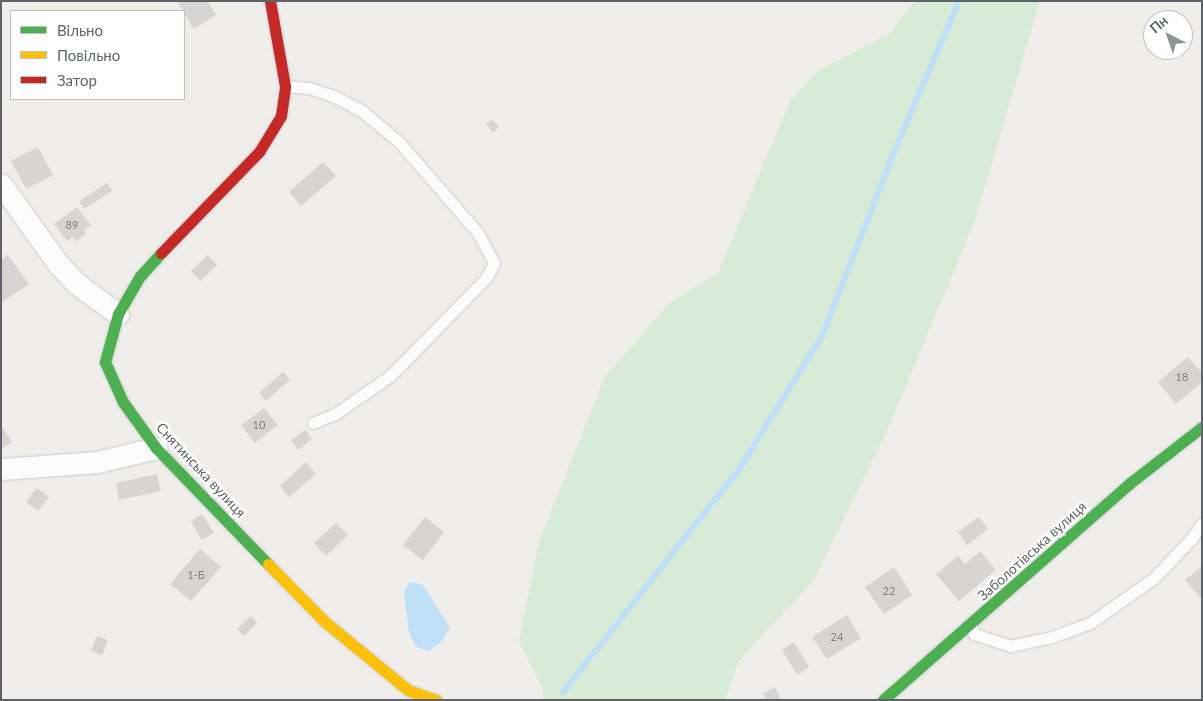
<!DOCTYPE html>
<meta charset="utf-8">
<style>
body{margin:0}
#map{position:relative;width:1203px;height:701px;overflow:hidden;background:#efeeea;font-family:Lato,sans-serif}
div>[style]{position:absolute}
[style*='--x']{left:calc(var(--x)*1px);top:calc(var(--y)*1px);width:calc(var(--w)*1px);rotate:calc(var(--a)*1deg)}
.green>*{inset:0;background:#d8ebd6}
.water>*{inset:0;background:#bfe0f9}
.stream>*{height:6px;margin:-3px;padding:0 3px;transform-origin:3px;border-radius:3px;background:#bfe0f9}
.building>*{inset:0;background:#d6d5d3}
.roads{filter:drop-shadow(0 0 1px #cbcccc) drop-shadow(0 0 1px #cbcccc)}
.lane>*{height:11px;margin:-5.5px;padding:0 5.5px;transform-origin:5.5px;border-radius:5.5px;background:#fdfcfc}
.street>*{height:21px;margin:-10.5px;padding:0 10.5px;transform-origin:10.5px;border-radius:10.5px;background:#fdfcfc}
.fast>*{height:11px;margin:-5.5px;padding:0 5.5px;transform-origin:5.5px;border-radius:5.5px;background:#4caf50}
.slow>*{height:11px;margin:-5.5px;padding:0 5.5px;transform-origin:5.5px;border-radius:5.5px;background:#ffc107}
.jam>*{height:11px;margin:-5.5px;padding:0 5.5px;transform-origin:5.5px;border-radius:5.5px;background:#c62828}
span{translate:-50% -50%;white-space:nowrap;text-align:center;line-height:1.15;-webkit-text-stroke:5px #fff;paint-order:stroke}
.number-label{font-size:11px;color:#7e8184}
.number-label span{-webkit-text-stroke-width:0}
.street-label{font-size:14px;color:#5f6368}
.frame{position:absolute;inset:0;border:2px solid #5f6368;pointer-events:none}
.legend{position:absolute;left:10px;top:10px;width:175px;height:90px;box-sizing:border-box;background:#fff;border:1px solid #bfc1c3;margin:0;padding:6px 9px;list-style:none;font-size:15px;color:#5f6368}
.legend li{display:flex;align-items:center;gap:10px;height:25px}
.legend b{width:25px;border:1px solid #bfc1c3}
.north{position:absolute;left:1143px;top:10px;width:50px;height:50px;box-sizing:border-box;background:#fff;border:1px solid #bfc1c3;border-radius:50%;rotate:319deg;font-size:14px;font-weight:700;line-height:20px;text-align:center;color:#5f6368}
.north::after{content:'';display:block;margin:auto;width:18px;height:22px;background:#919496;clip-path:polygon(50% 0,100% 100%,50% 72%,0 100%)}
</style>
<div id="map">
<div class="green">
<i style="clip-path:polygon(915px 1px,1040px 1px,975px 220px,888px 429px,813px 581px,738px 662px,725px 700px,543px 700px,543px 689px,519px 641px,539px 542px,605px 377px,669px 304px,718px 273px,791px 99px,818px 71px,889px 34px)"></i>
</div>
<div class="water">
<i style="clip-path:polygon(410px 582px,423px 585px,450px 628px,441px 642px,428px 651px,416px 647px,409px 632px,404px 592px)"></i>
</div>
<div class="stream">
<i style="--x:563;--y:692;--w:285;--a:-51.7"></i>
<i style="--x:740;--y:468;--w:155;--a:-58.2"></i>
<i style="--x:822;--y:336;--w:198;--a:-68.6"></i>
<i style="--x:894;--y:152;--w:164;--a:-66.7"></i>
</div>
<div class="building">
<i style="clip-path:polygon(177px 1px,207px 1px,216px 15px,194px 29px)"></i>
<i style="clip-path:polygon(492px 119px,499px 127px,493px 133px,486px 124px)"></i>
<i style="clip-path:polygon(38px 147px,53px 175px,26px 189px,11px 161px)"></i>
<i style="clip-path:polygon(323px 162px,336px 176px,301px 206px,289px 192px)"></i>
<i style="clip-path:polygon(107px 183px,112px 191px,84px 209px,79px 201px)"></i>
<i style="clip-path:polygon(77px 207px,91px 225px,84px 231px,86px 234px,76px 242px,73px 237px,67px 241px,54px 224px)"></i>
<i style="clip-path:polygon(8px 255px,29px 284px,1px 303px,1px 260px)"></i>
<i style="clip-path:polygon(208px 255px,217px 265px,200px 281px,191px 271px)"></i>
<i style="clip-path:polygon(1188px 357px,1202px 373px,1202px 382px,1176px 404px,1158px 382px)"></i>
<i style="clip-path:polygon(283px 372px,290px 380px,266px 401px,259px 393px)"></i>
<i style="clip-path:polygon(264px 408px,278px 425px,255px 443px,241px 425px)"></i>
<i style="clip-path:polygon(1px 426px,12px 442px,1px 449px)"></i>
<i style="clip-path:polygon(305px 430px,312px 439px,298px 450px,291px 440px)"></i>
<i style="clip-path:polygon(306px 462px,316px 474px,289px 497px,280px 486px)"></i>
<i style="clip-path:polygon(157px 474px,161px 491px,119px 500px,116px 483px)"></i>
<i style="clip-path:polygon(37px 488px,49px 497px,38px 511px,26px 502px)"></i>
<i style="clip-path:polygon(202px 514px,214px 533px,202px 540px,191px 522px)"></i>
<i style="clip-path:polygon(425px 517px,444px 532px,423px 560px,403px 545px)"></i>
<i style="clip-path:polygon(979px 517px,988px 529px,967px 545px,958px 532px)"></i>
<i style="clip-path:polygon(336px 523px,348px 535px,326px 556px,314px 543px)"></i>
<i style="clip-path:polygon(200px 549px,221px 567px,191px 601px,170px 584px)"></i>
<i style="clip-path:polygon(980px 551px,996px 570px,959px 601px,936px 574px,958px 556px,965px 564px)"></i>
<i style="clip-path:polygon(1202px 566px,1202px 600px,1185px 580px)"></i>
<i style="clip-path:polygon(894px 567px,912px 595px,884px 614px,865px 587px)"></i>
<i style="clip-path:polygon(847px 615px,861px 638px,827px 659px,812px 637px)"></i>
<i style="clip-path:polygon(251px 616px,257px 623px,244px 636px,237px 629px)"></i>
<i style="clip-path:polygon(97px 636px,108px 640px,102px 655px,91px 651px)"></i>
<i style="clip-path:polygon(794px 642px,809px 667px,797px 675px,782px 650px)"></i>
<i style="clip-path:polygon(775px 687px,781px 700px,766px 700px,763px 693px)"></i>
</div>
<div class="roads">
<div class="lane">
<i style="--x:285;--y:86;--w:24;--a:5"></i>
<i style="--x:309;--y:88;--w:25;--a:18"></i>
<i style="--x:333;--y:96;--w:33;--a:27"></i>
<i style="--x:362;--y:111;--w:48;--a:40"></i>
<i style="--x:399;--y:142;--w:121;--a:49"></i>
<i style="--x:478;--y:233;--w:34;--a:62"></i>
<i style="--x:494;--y:263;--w:17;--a:118"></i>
<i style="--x:486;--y:278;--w:136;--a:134.4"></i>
<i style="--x:391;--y:375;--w:68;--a:145.1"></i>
<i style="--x:335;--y:414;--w:24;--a:158"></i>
<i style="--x:971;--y:626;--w:9;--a:69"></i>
<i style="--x:974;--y:634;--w:38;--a:18"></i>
<i style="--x:1010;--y:646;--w:40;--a:-12"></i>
<i style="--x:1049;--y:638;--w:44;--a:-20.1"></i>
<i style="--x:1090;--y:623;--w:78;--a:-35.1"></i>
<i style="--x:1154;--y:578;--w:55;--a:-46.5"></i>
<i style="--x:1192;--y:538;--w:18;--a:-56"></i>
</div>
<div class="street">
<i style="--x:1;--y:184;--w:100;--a:54.4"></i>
<i style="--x:59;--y:265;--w:26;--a:47"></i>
<i style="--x:77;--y:284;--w:51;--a:36.2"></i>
<i style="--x:1;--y:469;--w:96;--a:-4.2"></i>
<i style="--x:97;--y:462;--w:61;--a:-13.3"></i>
</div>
<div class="fast">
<i style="--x:161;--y:253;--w:31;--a:132"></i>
<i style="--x:140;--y:276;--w:44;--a:120.1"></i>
<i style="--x:118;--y:314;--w:50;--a:105.2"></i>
<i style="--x:105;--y:362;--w:44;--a:65.8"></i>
<i style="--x:123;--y:402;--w:57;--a:54.3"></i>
<i style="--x:156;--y:448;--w:161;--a:46"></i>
<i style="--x:883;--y:700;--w:329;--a:-41.3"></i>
<i style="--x:1130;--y:483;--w:91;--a:-37.9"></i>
</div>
<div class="slow">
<i style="--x:268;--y:564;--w:80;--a:45.5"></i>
<i style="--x:324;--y:621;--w:109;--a:39.4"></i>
<i style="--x:408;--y:690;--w:30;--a:20"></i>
</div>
<div class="jam">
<i style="--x:161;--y:253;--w:141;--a:-45.9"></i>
<i style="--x:259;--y:152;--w:42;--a:-58.6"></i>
<i style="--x:281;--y:116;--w:30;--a:-82"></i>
<i style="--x:285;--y:86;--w:86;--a:-100"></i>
</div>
</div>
<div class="number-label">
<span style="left:72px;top:225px">89</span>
<span style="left:1182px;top:377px">18</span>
<span style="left:259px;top:425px">10</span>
<span style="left:196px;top:575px">1-Б</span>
<span style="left:889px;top:591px">22</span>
<span style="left:837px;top:637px">24</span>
</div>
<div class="street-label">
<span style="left:201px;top:470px;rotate:47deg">Снятинська вулиця</span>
<span style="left:1032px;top:551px;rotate:-42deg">Заболотівська вулиця</span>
</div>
<div class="frame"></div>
<ul class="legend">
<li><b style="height:6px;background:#4caf50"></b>Вільно</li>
<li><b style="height:6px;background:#ffc107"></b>Повільно</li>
<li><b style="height:6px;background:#c62828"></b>Затор</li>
</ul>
<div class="north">Пн</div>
</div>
